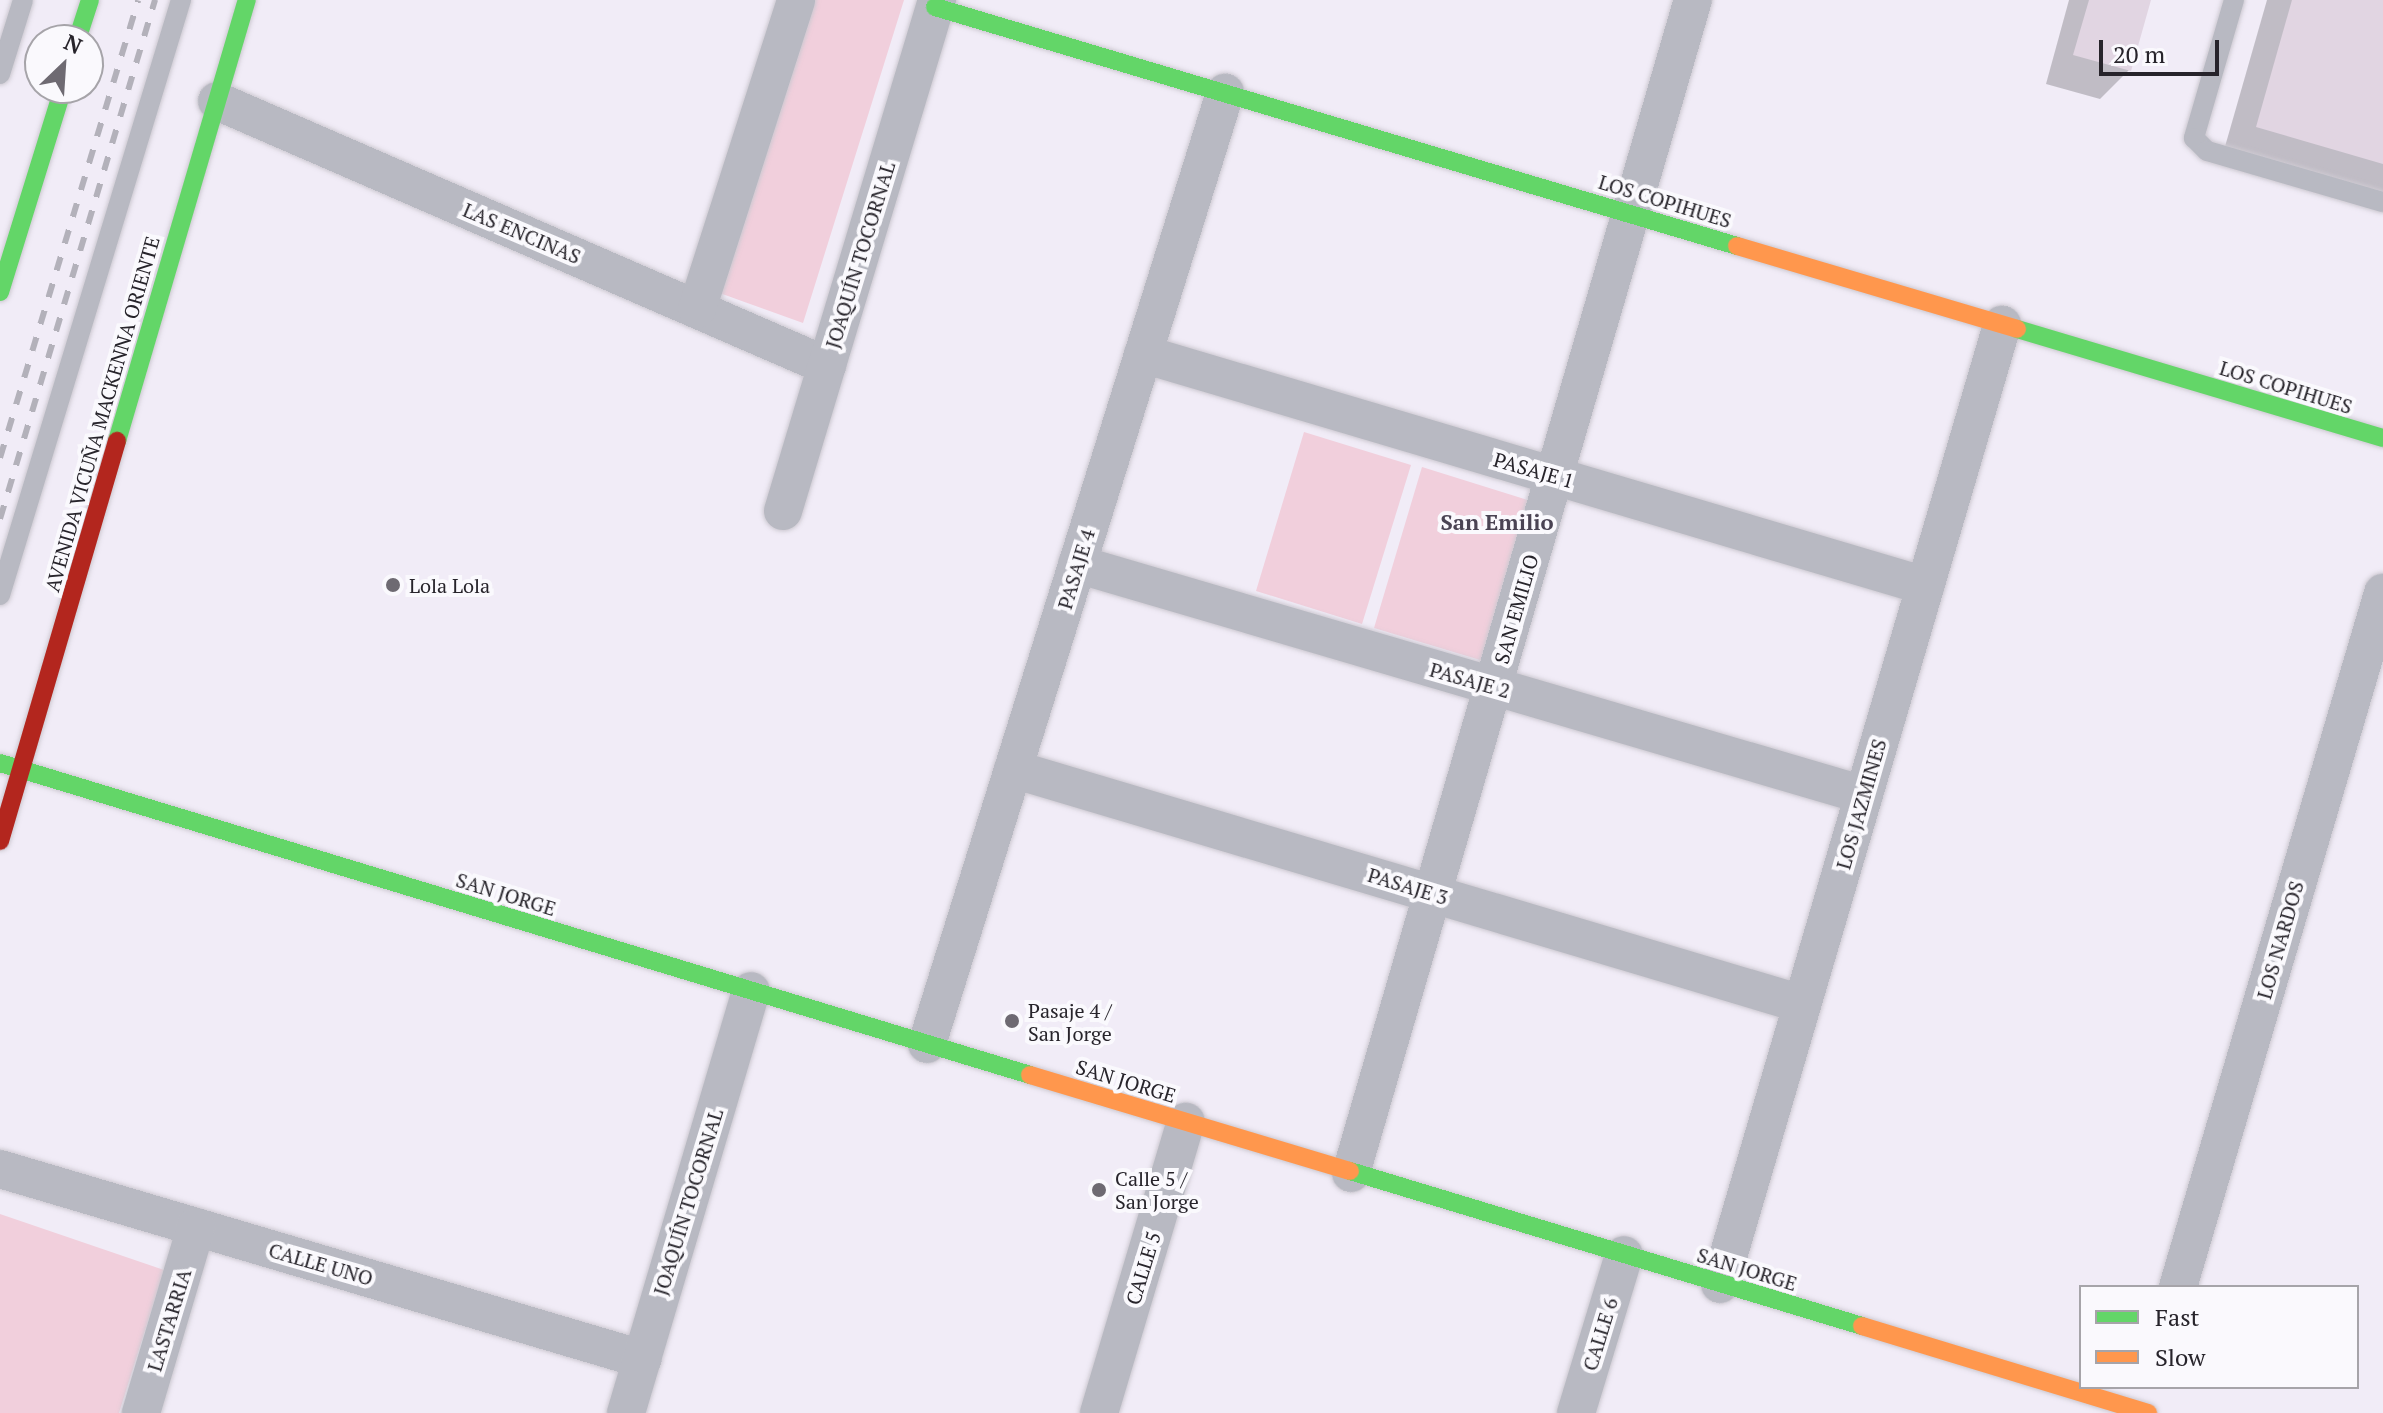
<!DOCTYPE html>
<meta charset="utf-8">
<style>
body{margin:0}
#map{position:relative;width:2383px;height:1413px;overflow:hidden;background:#f1ecf7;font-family:"PT Serif",serif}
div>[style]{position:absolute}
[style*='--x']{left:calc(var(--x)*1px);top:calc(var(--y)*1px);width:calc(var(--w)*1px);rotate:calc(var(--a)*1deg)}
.green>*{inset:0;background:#f1cfdc}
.shadow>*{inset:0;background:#0003}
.building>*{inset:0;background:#e1d5e2}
.roads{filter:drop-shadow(0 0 2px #cdc9d1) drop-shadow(0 0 2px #cdc9d1)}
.lane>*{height:20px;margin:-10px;padding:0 10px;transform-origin:10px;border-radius:10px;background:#b8b9c2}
.street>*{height:38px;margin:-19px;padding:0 19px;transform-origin:19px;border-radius:19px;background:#b8b9c2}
.fast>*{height:18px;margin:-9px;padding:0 9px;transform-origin:9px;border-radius:9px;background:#63d668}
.slow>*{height:18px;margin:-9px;padding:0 9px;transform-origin:9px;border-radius:9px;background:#ff974d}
.jam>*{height:18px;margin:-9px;padding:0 9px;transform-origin:9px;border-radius:9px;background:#b3261e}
.rail>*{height:6px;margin-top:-3px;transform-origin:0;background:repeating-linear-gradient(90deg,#b3b1ba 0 14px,transparent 0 28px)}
.dots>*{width:22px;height:22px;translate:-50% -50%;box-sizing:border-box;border:4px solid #faf9fd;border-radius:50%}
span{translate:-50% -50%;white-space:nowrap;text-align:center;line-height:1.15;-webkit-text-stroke:8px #faf9fd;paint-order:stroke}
.street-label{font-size:20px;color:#27242b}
.poi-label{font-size:20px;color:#27242b}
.left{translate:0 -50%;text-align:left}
.neighbourhood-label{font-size:22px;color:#4a4353;font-weight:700}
.legend{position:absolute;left:2079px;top:1285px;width:280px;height:104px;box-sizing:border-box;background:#faf9fd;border:2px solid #a6a4a9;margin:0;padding:10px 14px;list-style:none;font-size:24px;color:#27242b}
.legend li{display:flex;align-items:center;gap:16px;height:40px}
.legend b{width:40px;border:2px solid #a6a4a9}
.north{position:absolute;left:24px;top:24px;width:80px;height:80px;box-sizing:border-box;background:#faf9fd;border:2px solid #a6a4a9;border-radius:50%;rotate:25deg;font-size:22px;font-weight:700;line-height:32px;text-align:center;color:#27242b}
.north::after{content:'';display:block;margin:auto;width:28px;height:36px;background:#6e6a72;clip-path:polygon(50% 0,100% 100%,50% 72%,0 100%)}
.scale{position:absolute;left:2099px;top:40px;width:120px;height:36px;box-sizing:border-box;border:4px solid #27242b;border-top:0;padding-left:10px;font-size:24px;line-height:28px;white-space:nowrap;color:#27242b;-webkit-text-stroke:6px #faf9fd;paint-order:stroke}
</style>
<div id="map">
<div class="green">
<i style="clip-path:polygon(809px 0,904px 0,803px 323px,714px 291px)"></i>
<i style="clip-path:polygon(1304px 432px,1411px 465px,1362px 624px,1256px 591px)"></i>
<i style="clip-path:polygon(1422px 467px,1537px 503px,1490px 663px,1374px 628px)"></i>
<i style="clip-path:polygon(0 1214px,164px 1270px,119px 1413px,0 1413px)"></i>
</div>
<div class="shadow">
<i style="clip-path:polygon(2069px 0,2149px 0,2129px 70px,2100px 99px,2046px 84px)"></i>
<i style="clip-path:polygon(2267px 0,2383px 0,2383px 212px,2220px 164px)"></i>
</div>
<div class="building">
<i style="clip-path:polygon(2089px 0,2151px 0,2131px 71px,2073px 55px)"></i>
<i style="clip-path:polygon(2292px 0,2383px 0,2383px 164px,2256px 127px)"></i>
</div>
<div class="roads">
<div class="lane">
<i style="--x:2234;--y:0;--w:144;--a:106.2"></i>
<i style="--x:2194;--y:138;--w:18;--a:45"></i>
<i style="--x:2207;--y:151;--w:183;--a:16.2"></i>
<i style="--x:0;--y:74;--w:77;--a:-72.7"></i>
<i style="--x:0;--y:595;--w:622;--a:-73.08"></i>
</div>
<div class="street">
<i style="--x:217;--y:101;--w:665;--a:23.48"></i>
<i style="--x:697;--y:309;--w:324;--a:-72.2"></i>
<i style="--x:1143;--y:354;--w:816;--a:16.52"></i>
<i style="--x:783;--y:511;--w:534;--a:-73.23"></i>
<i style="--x:1077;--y:564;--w:820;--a:16.36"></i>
<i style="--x:1013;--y:769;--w:823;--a:16.59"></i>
<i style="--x:927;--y:1044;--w:997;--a:-72.6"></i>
<i style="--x:0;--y:1169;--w:670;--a:16.49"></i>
<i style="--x:1351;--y:1173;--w:1222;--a:-73.75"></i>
<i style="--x:1720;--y:1284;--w:1000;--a:-73.61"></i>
<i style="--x:2178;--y:1287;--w:724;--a:-73.54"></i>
<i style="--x:141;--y:1413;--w:194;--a:-73.5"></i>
<i style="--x:626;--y:1413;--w:440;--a:-73.5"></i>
<i style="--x:1099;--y:1413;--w:304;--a:-73.4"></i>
<i style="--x:1576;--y:1413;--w:165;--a:-73.1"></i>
</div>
<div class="fast">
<i style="--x:935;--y:7;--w:837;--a:16.59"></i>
<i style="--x:77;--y:40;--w:42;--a:-72"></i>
<i style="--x:0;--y:292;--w:214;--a:-72.8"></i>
<i style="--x:2017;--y:329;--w:382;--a:16.6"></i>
<i style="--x:117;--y:441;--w:460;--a:-73.6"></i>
<i style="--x:0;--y:763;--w:1076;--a:16.85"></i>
<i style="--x:1350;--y:1171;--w:535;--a:16.84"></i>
</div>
<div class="slow">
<i style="--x:1737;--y:246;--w:292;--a:16.5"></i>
<i style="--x:1030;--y:1075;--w:334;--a:16.7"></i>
<i style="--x:1862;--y:1326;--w:299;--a:16.9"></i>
</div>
<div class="jam">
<i style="--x:0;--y:841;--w:417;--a:-73.7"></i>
</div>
</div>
<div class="rail">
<i style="--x:0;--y:458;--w:478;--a:-73.2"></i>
<i style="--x:0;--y:519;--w:542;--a:-73.37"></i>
</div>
<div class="dots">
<i style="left:393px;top:585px;background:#6e6a72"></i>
<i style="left:1012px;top:1021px;background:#6e6a72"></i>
<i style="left:1099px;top:1190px;background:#6e6a72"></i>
</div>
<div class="street-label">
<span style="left:1665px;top:201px;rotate:17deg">LOS COPIHUES</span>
<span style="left:522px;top:233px;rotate:23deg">LAS ENCINAS</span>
<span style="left:860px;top:255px;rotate:-73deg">JOAQUÍN TOCORNAL</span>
<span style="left:2286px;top:387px;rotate:17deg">LOS COPIHUES</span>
<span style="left:102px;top:414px;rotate:-74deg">AVENIDA VICUÑA MACKENNA ORIENTE</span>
<span style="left:1534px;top:470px;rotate:16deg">PASAJE 1</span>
<span style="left:1076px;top:569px;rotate:-73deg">PASAJE 4</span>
<span style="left:1516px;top:609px;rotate:-74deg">SAN EMILIO</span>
<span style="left:1470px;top:680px;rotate:16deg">PASAJE 2</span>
<span style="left:1861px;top:804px;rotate:-74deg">LOS JAZMINES</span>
<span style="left:1408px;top:886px;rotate:17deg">PASAJE 3</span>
<span style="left:506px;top:894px;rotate:17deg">SAN JORGE</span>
<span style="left:2280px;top:940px;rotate:-74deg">LOS NARDOS</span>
<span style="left:1126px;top:1081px;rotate:17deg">SAN JORGE</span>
<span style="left:688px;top:1202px;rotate:-73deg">JOAQUÍN TOCORNAL</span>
<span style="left:321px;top:1264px;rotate:16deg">CALLE UNO</span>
<span style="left:1143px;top:1268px;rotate:-73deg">CALLE 5</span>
<span style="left:1747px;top:1269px;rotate:17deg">SAN JORGE</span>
<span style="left:169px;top:1320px;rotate:-73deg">LASTARRIA</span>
<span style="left:1600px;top:1334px;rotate:-73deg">CALLE 6</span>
</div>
<div class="poi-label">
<span class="left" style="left:409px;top:585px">Lola Lola</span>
<span class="left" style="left:1028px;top:1022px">Pasaje 4 /<br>San Jorge</span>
<span class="left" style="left:1115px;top:1190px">Calle 5 /<br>San Jorge</span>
</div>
<div class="neighbourhood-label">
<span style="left:1497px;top:522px">San Emilio</span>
</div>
<ul class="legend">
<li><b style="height:10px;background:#63d668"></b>Fast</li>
<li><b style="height:10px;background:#ff974d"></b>Slow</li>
</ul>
<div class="north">N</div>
<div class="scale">20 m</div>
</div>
